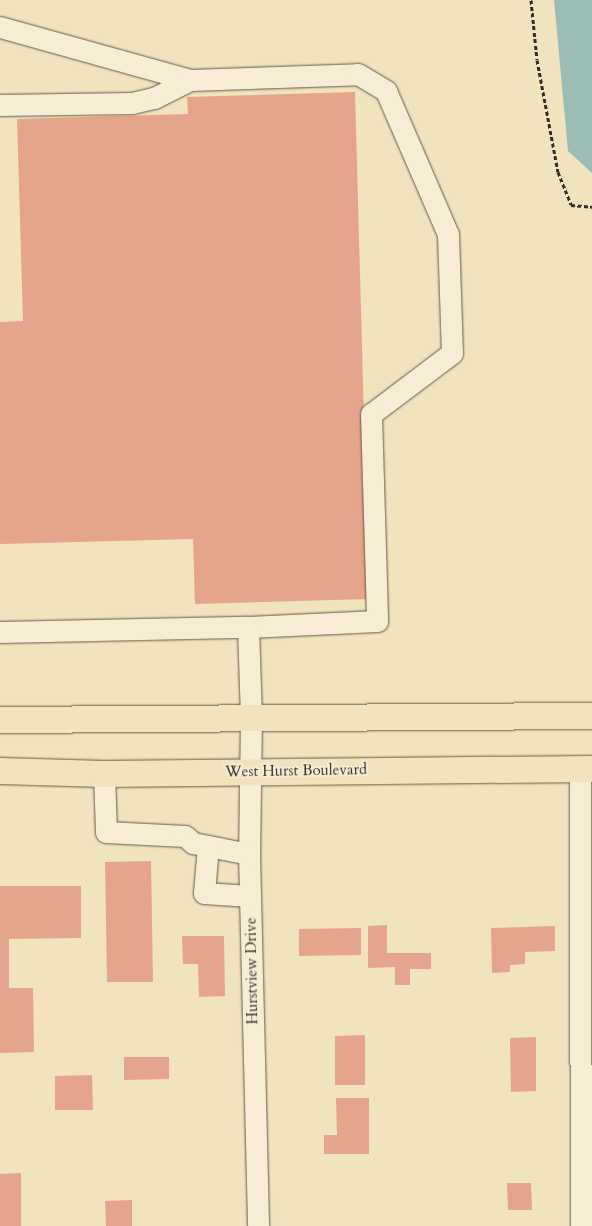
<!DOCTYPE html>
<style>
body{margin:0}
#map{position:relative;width:592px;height:1226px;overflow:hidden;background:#f1e3bd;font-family:Cardo,serif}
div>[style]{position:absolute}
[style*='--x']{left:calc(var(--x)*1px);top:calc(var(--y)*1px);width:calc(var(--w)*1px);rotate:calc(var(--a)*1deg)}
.water>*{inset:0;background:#9bbdb6}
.building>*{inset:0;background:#e5a58c}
.path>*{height:3px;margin-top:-1.5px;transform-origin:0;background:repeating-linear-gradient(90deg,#352d23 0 4px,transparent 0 6.5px)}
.roads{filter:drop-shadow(0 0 1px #645a4a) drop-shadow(0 0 1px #645a4a)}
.minor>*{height:21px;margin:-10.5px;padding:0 10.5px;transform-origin:10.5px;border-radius:10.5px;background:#f6edd4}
.major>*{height:26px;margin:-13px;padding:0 13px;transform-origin:13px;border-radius:13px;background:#f1e3bd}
span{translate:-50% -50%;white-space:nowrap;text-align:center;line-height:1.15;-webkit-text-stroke:4px #f6edd4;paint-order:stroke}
.street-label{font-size:15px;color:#352d23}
</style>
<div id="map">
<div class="water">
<i style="clip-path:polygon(554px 0,592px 0,592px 173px,568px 151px)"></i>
</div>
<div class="building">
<i style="clip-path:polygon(355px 92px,369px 599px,195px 604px,193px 539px,0 544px,0 322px,23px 321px,17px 119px,188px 114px,187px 97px)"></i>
<i style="clip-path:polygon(151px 861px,153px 982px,107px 982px,105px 862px)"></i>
<i style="clip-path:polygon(0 886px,81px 886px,81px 938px,9px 939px,9px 988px,33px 988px,34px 1052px,0 1053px)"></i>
<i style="clip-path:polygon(387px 925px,387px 953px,431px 953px,431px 969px,410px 969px,410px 985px,395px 985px,395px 967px,368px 968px,368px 926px)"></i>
<i style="clip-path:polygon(555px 926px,555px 951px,525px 952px,525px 964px,510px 965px,510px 972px,492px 973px,491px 928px)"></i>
<i style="clip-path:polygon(361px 928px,361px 955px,299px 956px,299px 929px)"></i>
<i style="clip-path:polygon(182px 936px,224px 936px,225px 996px,199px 997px,198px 964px,183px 964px)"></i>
<i style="clip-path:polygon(365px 1035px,365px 1085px,335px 1085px,335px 1036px)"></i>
<i style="clip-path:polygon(536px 1037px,536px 1091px,511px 1092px,510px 1038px)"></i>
<i style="clip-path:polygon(124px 1057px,169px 1057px,169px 1079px,124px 1080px)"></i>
<i style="clip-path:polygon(92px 1075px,93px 1110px,55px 1110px,55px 1076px)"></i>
<i style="clip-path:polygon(336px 1098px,369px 1098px,369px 1154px,324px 1154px,324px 1135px,337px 1135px)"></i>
<i style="clip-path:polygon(21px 1173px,21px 1226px,0 1226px,0 1174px)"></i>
<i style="clip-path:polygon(507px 1183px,531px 1183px,532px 1210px,508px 1210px)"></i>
<i style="clip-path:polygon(132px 1200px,132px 1226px,106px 1226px,105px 1201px)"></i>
</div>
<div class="path">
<i style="--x:531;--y:0;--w:60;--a:84.3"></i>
<i style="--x:537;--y:60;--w:114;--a:79.4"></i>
<i style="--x:558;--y:172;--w:35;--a:68"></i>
<i style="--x:571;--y:205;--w:21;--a:5"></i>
</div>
<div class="roads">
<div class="minor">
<i style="--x:0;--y:27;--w:197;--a:15.6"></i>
<i style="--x:0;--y:105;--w:132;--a:-0.9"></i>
<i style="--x:132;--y:103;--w:23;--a:-13"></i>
<i style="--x:154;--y:98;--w:40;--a:-26.6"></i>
<i style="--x:190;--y:80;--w:168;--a:-2"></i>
<i style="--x:358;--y:74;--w:33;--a:31"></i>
<i style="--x:386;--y:91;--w:156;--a:66.6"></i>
<i style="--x:448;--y:234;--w:119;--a:88.1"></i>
<i style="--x:452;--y:353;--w:101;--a:143"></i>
<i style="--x:371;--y:414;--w:207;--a:88.3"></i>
<i style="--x:377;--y:621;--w:129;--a:177.3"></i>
<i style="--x:0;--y:632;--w:248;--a:-1.2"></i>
<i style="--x:248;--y:627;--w:89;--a:88.1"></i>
<i style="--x:251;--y:716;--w:138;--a:90.8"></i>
<i style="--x:249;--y:854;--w:372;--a:88.6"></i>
<i style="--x:580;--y:769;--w:457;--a:89.9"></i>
<i style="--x:104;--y:774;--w:58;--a:88"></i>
<i style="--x:106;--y:832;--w:79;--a:2.9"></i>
<i style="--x:185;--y:836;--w:11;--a:41"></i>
<i style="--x:193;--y:843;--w:57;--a:11.1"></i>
<i style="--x:208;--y:846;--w:47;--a:94.9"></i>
<i style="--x:204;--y:893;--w:46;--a:3.7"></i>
</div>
<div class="major">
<i style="--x:0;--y:720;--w:592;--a:-0.39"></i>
<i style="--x:0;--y:771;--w:104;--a:1.7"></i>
<i style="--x:104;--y:774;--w:488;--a:-0.6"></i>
</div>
</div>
<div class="street-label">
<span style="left:296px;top:771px;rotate:-1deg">West Hurst Boulevard</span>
<span style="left:252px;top:971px;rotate:-91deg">Hurstview Drive</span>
</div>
</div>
